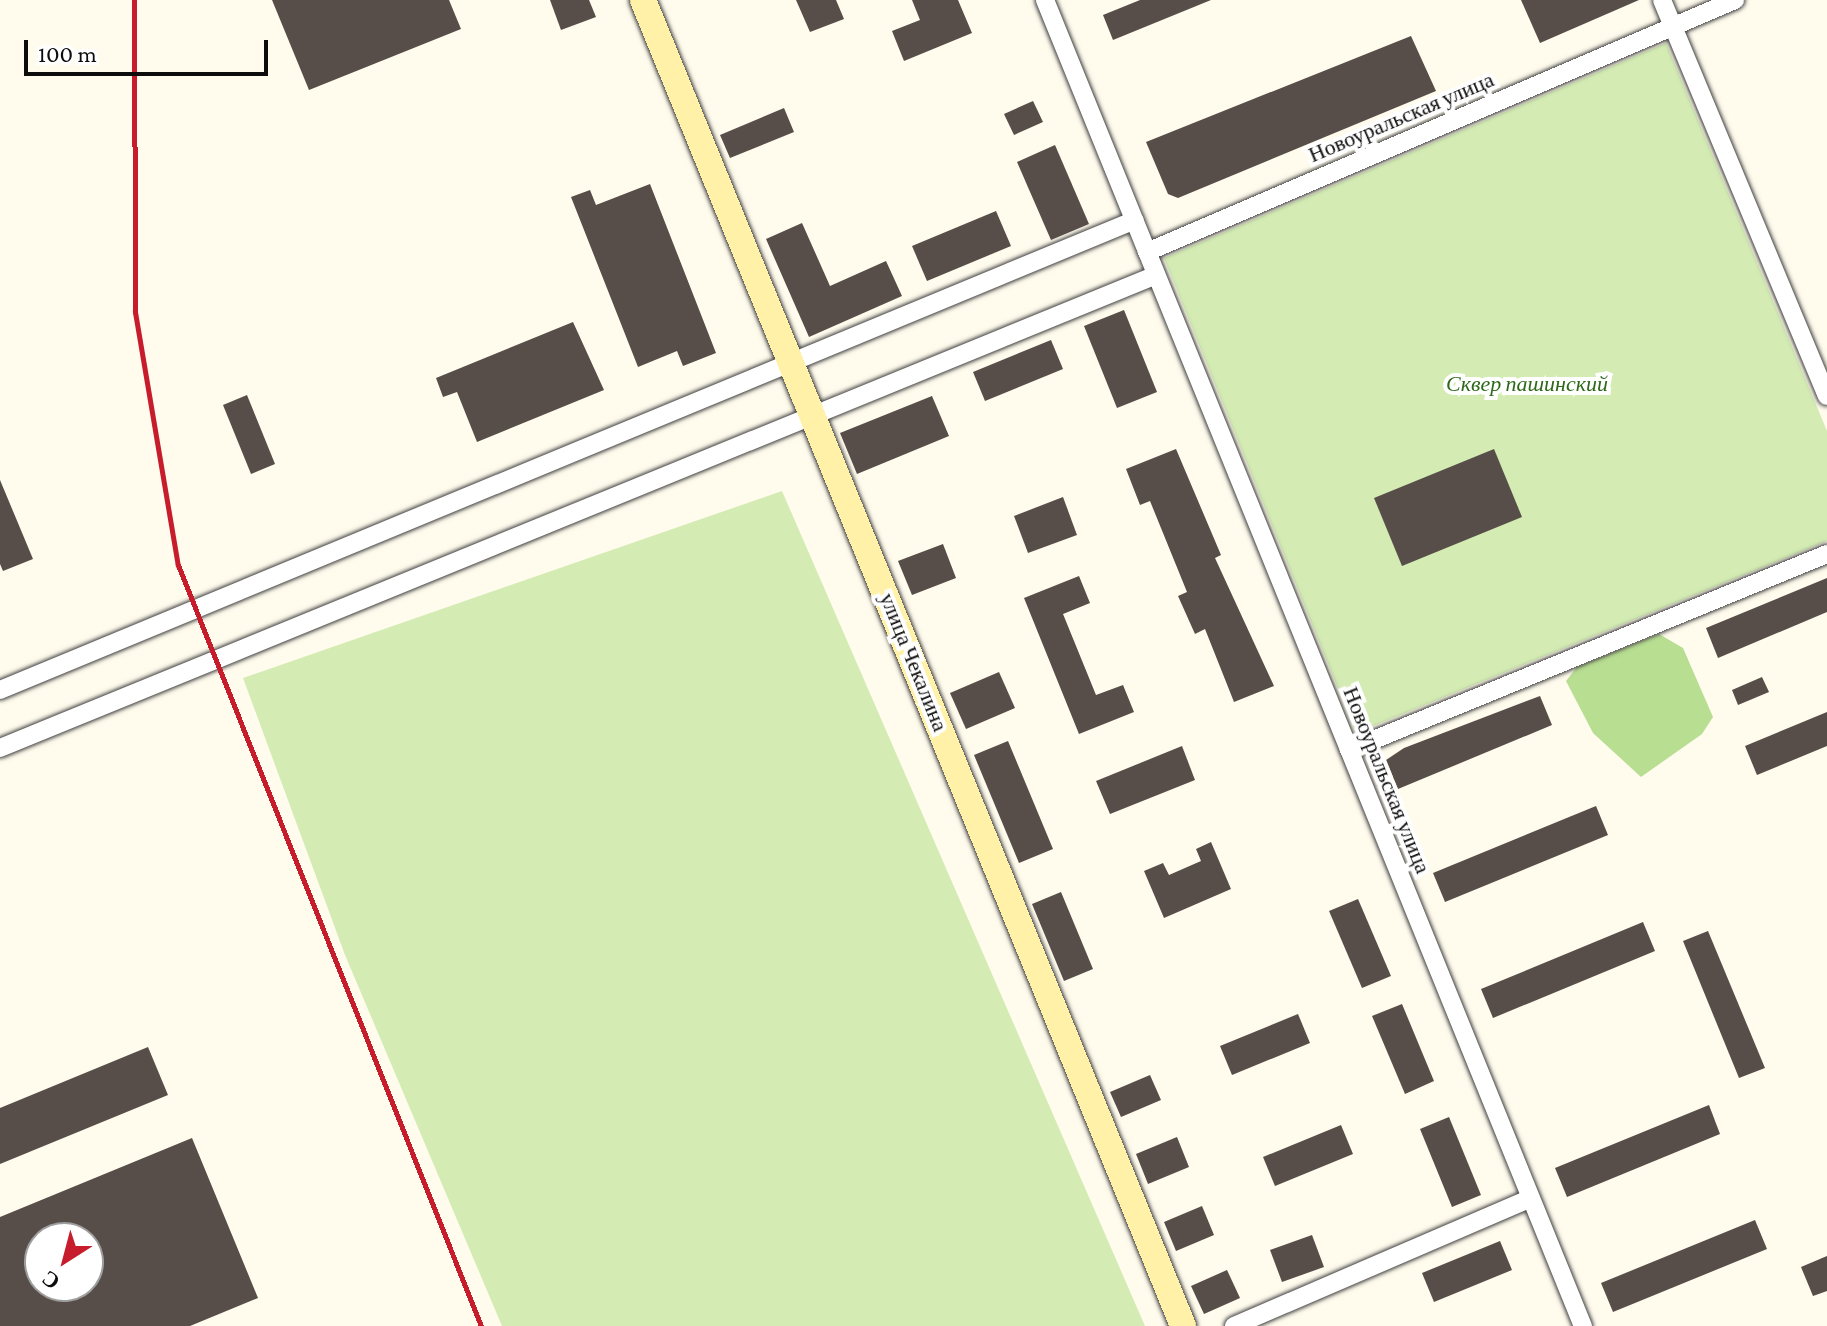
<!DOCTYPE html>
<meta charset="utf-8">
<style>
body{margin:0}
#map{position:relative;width:1827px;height:1326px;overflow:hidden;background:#fffbed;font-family:"Crimson Pro",serif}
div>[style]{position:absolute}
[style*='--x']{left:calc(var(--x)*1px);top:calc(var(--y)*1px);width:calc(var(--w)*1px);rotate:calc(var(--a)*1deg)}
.green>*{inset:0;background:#d4ecb4}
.forest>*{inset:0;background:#b8de92}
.building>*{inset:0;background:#574d49}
.roads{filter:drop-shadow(0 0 2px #404040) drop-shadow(0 0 2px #404040)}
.minor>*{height:18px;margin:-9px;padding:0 9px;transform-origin:9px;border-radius:9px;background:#fff}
.secondary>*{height:26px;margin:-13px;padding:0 13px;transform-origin:13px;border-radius:13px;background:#fff1a8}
.rail>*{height:5px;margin:-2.5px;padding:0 2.5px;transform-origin:2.5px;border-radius:2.5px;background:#c61c2c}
span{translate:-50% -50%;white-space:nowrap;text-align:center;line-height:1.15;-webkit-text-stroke:8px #fff;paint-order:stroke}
.street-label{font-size:22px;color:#0d0d0d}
.park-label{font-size:22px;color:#2e6919;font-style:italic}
.north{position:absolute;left:24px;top:1222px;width:80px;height:80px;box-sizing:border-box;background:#fff;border:2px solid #9e9e9e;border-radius:50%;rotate:216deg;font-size:22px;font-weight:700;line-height:32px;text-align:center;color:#0d0d0d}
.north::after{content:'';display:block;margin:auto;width:28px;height:36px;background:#c61c2c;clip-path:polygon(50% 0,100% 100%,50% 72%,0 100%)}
.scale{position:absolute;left:24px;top:40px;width:244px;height:36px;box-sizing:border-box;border:4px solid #0d0d0d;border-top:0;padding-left:10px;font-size:24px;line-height:28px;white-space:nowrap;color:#0d0d0d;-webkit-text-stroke:6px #fff;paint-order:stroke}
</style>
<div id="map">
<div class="green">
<i style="clip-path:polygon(1666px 43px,1827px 431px,1827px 541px,1356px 733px,1164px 258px)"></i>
<i style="clip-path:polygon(782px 491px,1145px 1326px,502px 1326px,345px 955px,243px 678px)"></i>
</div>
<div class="forest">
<i style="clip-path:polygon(1659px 634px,1683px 648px,1713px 717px,1702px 734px,1641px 777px,1593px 733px,1566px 681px,1577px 667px)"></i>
</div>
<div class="building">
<i style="clip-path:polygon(272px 0,449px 0,461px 29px,309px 90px)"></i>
<i style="clip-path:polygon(550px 0,589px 0,596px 17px,561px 30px)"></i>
<i style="clip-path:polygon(796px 0,836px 0,844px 19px,810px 32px)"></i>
<i style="clip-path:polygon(912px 0,958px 0,972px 33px,904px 61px,892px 31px,920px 20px)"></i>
<i style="clip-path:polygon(1140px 0,1211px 0,1113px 40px,1103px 15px)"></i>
<i style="clip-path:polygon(1521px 0,1639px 0,1540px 43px)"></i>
<i style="clip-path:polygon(1411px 36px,1436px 91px,1178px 198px,1168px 194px,1146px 142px)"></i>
<i style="clip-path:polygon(1033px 101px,1043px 122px,1014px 135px,1004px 114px)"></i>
<i style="clip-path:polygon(784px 108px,794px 132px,730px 158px,720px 135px)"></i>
<i style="clip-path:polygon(1055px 145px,1089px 224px,1051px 240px,1017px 162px)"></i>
<i style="clip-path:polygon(650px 184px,716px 353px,683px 366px,677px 351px,638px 367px,571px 197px,590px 190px,596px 205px)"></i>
<i style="clip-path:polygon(996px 211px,1011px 246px,927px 281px,912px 246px)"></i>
<i style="clip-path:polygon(802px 223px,830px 286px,886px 261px,902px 296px,809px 337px,766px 239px)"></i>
<i style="clip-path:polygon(1124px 310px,1157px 392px,1117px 408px,1084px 326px)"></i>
<i style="clip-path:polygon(573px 322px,604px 390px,477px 442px,457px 392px,443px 397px,436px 378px)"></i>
<i style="clip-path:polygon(1051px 340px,1063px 369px,985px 401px,973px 372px)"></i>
<i style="clip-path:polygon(247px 395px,275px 464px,251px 474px,223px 405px)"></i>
<i style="clip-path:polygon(932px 396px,949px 436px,857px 474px,840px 433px)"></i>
<i style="clip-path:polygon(1176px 449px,1221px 555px,1215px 558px,1274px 686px,1234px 702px,1205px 629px,1195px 634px,1178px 596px,1187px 592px,1150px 501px,1140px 505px,1126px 469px)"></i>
<i style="clip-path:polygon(1494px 449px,1522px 517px,1402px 566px,1374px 498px)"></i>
<i style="clip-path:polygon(0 480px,33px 559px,3px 571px,0 564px)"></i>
<i style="clip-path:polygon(1063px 497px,1077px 535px,1028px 553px,1014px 516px)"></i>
<i style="clip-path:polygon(943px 544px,956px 578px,912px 595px,898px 561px)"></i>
<i style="clip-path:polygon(1079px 576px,1090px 603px,1063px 614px,1096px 695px,1123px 685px,1134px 712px,1079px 734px,1024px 598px)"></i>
<i style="clip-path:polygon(1827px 578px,1827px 612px,1718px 658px,1706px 628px)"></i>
<i style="clip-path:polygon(999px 672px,1015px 708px,966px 729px,950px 693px)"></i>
<i style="clip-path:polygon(1762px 677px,1769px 692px,1738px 705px,1732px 690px)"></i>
<i style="clip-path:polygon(1540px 696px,1552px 725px,1398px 789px,1386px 760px,1404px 748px)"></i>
<i style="clip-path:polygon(1827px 712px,1827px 746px,1757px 775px,1745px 746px)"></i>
<i style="clip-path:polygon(1008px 741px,1053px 849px,1019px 863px,974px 755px)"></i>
<i style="clip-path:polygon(1182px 746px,1195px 780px,1110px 814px,1096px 781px)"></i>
<i style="clip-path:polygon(1596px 806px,1608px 835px,1445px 902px,1433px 873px)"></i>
<i style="clip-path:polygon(1211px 842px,1231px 889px,1164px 918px,1144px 871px,1163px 863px,1169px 875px,1201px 861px,1196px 849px)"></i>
<i style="clip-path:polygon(1061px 892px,1093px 969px,1064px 981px,1032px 904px)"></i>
<i style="clip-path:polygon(1358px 899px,1391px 976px,1362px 988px,1329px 911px)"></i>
<i style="clip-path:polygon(1643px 922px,1655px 951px,1493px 1018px,1481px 989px)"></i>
<i style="clip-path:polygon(1708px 931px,1765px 1068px,1739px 1078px,1683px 941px)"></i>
<i style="clip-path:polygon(1402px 1004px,1434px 1081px,1405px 1094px,1372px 1016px)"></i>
<i style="clip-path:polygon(1298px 1014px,1310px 1043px,1232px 1075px,1220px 1046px)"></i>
<i style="clip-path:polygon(148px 1047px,168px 1095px,0 1164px,0 1108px)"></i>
<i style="clip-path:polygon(1150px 1075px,1161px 1100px,1121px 1117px,1110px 1092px)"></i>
<i style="clip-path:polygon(1709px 1105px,1720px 1134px,1567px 1197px,1555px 1168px)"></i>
<i style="clip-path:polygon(1449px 1117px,1481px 1195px,1452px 1207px,1420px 1129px)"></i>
<i style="clip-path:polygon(1341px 1125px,1353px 1154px,1275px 1186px,1263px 1157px)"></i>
<i style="clip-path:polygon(1177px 1137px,1189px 1167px,1148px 1184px,1136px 1154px)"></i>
<i style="clip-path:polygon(evenodd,192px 1138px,258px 1298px,190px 1326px,0 1326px,0 1217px,192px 1138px,40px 1238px,88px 1238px,88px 1286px,40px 1286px,40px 1238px)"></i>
<i style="clip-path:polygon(1202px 1206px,1214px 1235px,1176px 1251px,1164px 1222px)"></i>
<i style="clip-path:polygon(1755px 1220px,1767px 1249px,1613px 1312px,1601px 1283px)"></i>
<i style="clip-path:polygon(1312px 1235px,1324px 1267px,1282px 1282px,1270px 1250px)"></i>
<i style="clip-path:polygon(1500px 1241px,1512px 1270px,1434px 1302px,1422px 1273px)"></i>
<i style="clip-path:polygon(1827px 1256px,1827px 1291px,1813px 1296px,1801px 1267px)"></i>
<i style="clip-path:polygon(1227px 1270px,1240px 1298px,1204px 1314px,1191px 1286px)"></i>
</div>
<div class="roads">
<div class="minor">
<i style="--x:1045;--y:0;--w:1431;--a:67.92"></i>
<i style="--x:1662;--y:0;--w:429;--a:67.4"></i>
<i style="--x:1147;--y:252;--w:640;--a:-23.2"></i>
<i style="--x:0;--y:690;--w:1228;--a:-22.49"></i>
<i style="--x:0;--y:748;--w:1249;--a:-22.25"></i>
<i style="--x:1349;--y:750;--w:517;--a:-22.3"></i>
<i style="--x:1234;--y:1326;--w:323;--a:-23.3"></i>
</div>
<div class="secondary">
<i style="--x:643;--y:0;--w:1432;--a:67.84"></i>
</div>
</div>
<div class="rail">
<i style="--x:134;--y:0;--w:312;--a:89.8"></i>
<i style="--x:135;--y:312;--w:257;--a:80.4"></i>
<i style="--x:178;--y:565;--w:819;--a:68.29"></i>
</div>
<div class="street-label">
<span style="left:1401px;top:117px;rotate:-23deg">Новоуральская улица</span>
<span style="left:914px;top:662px;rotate:68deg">улица Чекалина</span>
<span style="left:1387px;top:780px;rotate:68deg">Новоуральская улица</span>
</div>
<div class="park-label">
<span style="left:1527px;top:384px">Сквер пашинский</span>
</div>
<div class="north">С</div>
<div class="scale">100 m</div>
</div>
